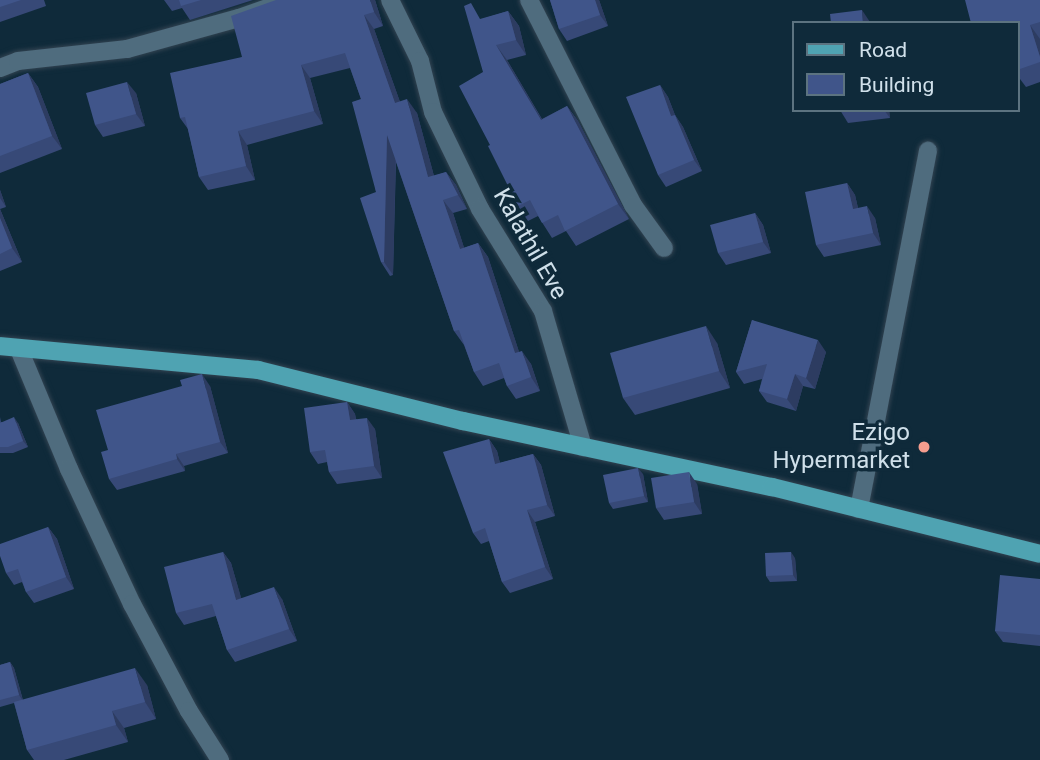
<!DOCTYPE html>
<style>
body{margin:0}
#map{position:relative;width:1040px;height:760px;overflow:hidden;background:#0f2a3a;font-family:Roboto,sans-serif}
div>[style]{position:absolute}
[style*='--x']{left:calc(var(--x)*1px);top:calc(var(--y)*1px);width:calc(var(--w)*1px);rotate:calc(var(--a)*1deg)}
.roads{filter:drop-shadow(0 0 2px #324351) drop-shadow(0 0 2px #324351)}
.street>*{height:18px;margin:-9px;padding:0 9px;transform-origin:9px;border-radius:9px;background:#4f6c7e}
.secondary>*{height:18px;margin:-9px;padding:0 9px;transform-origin:9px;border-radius:9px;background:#4f6c7e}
.primary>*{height:18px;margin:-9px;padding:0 9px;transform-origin:9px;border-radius:9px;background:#4fa3b2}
.wall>*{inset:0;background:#374977}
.shaded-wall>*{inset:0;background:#2d3c61}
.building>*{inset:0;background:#40558a}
.dots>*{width:19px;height:19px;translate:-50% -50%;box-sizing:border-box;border:4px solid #0f2a3a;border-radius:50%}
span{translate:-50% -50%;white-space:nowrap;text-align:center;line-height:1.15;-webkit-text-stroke:7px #0f2a3a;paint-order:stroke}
.street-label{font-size:24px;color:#d0e0ea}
.poi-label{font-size:24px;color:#d0e0ea}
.right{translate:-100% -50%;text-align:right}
.legend{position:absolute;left:792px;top:21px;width:228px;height:91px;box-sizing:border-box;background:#0f2a3a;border:2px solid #5c7380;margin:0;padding:9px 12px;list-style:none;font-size:21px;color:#d0e0ea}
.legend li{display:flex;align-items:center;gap:14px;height:35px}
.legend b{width:35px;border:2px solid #5c7380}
</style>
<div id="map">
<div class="roads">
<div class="street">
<i style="--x:390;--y:0;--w:68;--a:63.8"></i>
<i style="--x:420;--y:61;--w:53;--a:75.7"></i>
<i style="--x:433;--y:112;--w:108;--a:64.1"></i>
<i style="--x:480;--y:209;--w:120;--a:58.3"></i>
<i style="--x:543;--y:311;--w:142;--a:73.6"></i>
<i style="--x:529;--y:0;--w:230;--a:63.1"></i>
<i style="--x:633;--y:205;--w:53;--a:54.2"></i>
<i style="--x:0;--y:68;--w:19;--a:-21"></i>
<i style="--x:18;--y:61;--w:110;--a:-6.3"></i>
<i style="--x:127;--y:49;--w:116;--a:-15.5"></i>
<i style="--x:239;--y:18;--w:54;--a:-19.4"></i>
<i style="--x:859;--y:509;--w:365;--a:-79.1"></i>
</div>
<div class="secondary">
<i style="--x:19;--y:349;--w:130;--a:67.4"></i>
<i style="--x:69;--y:469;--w:149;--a:65"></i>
<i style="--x:132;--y:604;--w:121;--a:62"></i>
<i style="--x:189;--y:711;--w:58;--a:57.7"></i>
</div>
<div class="primary">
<i style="--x:0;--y:346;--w:259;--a:5.3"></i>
<i style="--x:258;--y:370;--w:211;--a:14"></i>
<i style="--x:463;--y:421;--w:316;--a:12.1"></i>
<i style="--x:772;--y:487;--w:276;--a:14"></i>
</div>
</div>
<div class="wall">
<i style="clip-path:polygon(0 0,44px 0,46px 6px,0 22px)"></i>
<i style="clip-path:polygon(164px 0,253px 0,190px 20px,182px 8px,172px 11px)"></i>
<i style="clip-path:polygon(375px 0,383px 26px,374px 29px,400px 102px,417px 113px,434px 176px,446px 172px,456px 185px,467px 209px,453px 213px,464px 248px,478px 243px,488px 257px,519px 352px,531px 364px,540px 391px,516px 399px,507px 386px,504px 378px,483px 386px,474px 372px,464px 345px,454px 331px,396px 162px,393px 275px,390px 276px,381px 262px,376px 192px,361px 99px,350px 68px,310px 78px,323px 124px,247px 145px,255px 180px,208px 190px,199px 177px,188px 129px,180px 118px,242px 57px)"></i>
<i style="clip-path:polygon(550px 0,599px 0,608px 26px,567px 41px,559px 29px)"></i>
<i style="clip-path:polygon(1040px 0,1040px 82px,1026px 87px,1017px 75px,1017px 23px)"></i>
<i style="clip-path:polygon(508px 11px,519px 26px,526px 55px,507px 60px,542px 119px,567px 106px,578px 121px,629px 219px,576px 246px,566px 231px,552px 238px,538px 216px,528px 221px,518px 206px,490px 145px,483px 72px,482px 19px)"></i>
<i style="clip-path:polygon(28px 73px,38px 87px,62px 149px,0 173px,0 84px)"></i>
<i style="clip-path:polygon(660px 85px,668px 97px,675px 115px,683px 127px,702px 171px,666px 187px,658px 175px)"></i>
<i style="clip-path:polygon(136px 93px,145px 126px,103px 137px,95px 125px)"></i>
<i style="clip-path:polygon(840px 110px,889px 110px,890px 118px,848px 123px)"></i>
<i style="clip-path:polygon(847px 183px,855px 195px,858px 208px,875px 218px,881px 245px,824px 257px,816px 245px)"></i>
<i style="clip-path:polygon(0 190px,6px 207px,0 209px,22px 262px,0 271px)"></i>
<i style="clip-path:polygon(755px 213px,763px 225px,771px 253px,726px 265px,718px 253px)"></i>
<i style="clip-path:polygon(752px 320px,826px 352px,815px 389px,803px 386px,796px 411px,767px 402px,759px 391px,762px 379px,744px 384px,736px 372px)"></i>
<i style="clip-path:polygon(717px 343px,730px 388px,635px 415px,623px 398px)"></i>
<i style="clip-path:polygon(210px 386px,228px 453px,184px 466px,185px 471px,117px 490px,109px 479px,108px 450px)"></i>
<i style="clip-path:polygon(347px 402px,355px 414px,356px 419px,375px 429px,382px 478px,337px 484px,329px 472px,327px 462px,318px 464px,310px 452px)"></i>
<i style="clip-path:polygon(0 417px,1px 422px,18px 423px,28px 447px,13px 453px,0 453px)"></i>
<i style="clip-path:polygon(489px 439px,497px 451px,500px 463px,533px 454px,541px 465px,555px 516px,535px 522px,553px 579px,510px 593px,502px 582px,489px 541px,481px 544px,473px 533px)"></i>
<i style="clip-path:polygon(643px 474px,648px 502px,613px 509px,609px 503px)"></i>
<i style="clip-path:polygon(697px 484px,702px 514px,664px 520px,656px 508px)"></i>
<i style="clip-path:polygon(48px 527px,57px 539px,74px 589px,34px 603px,26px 592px,22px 582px,14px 585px,6px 573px)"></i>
<i style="clip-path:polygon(223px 552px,231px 563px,241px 598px,282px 599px,297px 641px,235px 662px,227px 650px,216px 616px,184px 625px,176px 613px)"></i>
<i style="clip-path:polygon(795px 558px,797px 581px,770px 582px,766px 576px)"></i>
<i style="clip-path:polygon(1040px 579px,1040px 646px,1003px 642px,995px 631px)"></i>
<i style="clip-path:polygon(10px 662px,14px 668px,23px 700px,147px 685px,156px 719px,124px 728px,128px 742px,64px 760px,34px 760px,27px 750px,14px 703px,0 707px,0 665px)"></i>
</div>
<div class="shaded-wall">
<i style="clip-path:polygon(370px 0,375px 0,383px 26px,374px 12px)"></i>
<i style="clip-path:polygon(595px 0,599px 0,608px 26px,600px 15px)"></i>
<i style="clip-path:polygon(862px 10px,870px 22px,870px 23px,863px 23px)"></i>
<i style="clip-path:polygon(508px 11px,519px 26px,526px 55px,516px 40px)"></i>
<i style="clip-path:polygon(364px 15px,374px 29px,405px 116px,395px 103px)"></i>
<i style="clip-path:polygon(1030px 25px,1040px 39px,1040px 57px)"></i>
<i style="clip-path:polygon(496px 45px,507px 60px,551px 135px,541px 120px)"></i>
<i style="clip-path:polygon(301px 65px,310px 78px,323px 124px,314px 111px)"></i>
<i style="clip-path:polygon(28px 73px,38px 87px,62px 149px,52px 136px)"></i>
<i style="clip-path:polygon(127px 82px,136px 93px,145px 126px,136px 114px)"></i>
<i style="clip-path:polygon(660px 85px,668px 97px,675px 115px,683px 127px,702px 171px,694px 160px,671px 116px)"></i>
<i style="clip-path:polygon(407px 99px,417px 113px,438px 191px,428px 177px)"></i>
<i style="clip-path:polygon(567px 106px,578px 121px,629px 219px,618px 204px)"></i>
<i style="clip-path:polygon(884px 110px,889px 110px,890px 118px)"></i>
<i style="clip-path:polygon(238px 131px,247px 145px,255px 180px,246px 166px)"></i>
<i style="clip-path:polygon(387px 135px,396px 149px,393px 275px,384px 262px)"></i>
<i style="clip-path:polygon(446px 172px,456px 185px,467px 209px,458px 195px)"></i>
<i style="clip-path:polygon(847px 183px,855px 195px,861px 221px,853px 209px)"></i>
<i style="clip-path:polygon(0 190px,6px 207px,0 198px)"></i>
<i style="clip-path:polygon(443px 200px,453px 213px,469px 263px,460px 249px)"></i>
<i style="clip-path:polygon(867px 206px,875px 218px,881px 245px,873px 233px)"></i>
<i style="clip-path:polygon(0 209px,22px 262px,12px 248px,0 218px)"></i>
<i style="clip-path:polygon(755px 213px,763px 225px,771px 253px,763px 242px)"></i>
<i style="clip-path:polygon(478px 243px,488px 257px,524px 367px,515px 353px)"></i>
<i style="clip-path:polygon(706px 326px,717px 343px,730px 388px,719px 371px)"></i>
<i style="clip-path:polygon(818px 340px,826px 352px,815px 389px,806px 378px)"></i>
<i style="clip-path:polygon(522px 351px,531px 364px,540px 391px,531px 377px)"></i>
<i style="clip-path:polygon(202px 374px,210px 386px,228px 453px,220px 442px)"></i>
<i style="clip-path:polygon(795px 374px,803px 386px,796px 411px,787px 399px)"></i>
<i style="clip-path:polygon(347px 402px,355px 414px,358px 432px,350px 420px)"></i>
<i style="clip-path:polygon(14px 417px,18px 423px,28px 447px,23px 441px)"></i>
<i style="clip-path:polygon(367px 418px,375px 429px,382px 478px,374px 466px)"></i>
<i style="clip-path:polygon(489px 439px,497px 451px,503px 476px,495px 464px)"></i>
<i style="clip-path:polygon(176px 454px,184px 466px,185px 471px,177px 459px)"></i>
<i style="clip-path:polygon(533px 454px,541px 465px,555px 516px,547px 505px)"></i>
<i style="clip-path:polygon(638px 468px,643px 474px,648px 502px,644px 496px)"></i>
<i style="clip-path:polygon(689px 472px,697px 484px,702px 514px,694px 502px)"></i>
<i style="clip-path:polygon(527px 510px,535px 522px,553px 579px,545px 567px)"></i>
<i style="clip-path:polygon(48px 527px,57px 539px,74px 589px,66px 577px)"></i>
<i style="clip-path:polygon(223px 552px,231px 563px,245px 611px,236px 600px)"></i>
<i style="clip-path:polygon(791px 552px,795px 558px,797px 581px,793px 575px)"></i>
<i style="clip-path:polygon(274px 587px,282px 599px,297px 641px,289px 629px)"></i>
<i style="clip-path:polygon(10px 662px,14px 668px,23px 701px,19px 695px)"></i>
<i style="clip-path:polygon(135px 668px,147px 685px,156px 719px,145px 702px)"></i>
<i style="clip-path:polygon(112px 711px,124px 728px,128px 742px,116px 725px)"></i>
</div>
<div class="building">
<i style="clip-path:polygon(0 0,21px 0,0 7px)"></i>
<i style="clip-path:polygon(179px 0,201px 0,181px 6px)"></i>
<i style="clip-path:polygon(276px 0,370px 0,374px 12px,364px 15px,395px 103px,407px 99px,428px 177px,446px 172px,458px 195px,443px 200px,460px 249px,478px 243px,515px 353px,522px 351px,531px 377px,507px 386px,499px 363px,474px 372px,459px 330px,454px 331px,387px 135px,384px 262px,381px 262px,360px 198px,376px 192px,352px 102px,361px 99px,345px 53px,301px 65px,314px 111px,238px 131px,246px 166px,199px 177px,185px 117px,180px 118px,170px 73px,242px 57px,231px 16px)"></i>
<i style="clip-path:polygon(550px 0,595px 0,600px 15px,559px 29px)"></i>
<i style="clip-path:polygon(965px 0,1040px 0,1040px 22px,1030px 25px,1040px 57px,1040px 62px,1017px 70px,1017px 23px,971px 23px)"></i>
<i style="clip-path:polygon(471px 3px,480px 19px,508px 11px,516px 40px,496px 45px,541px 120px,567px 106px,618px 204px,565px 231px,558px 215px,542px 223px,530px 200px,518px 206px,488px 146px,490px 145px,459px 86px,483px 72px,464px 6px)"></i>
<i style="clip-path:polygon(862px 10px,863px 23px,831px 23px,830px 14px)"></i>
<i style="clip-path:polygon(28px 73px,52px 136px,0 156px,0 84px)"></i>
<i style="clip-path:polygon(127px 82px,136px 114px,95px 125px,86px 93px)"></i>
<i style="clip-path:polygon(660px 85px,671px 116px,675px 115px,694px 160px,658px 175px,626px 97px)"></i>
<i style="clip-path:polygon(847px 183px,853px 209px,867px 206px,873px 233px,816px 245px,805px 192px)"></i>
<i style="clip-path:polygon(755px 213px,763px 242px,718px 253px,710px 225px)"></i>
<i style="clip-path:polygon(0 218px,12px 248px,0 254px)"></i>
<i style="clip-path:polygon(752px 320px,818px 340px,806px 378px,795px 374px,787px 399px,759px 391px,767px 364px,736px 372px)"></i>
<i style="clip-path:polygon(706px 326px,719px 371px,623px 398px,610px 353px)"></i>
<i style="clip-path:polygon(202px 374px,220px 442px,176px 454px,177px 459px,109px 479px,101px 452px,108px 450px,96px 410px,182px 386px,180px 380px)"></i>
<i style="clip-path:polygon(347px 402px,350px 420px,367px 418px,374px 466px,329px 472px,325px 450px,310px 452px,304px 408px)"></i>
<i style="clip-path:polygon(14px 417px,23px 441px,8px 447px,0 447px,0 423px)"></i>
<i style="clip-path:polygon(489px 439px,495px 464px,533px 454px,547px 505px,527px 510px,545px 567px,502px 582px,485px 528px,473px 533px,443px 452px)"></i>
<i style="clip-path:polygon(638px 468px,644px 496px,609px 503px,603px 475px)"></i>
<i style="clip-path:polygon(689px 472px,694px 502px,656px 508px,651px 478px)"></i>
<i style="clip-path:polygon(48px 527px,66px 577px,26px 592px,18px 569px,6px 573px,0 556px,0 544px)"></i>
<i style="clip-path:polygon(223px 552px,236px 600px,274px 587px,289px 629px,227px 650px,212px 604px,176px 613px,164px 567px)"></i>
<i style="clip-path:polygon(791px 552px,793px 575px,766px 576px,765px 553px)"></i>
<i style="clip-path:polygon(1000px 575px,1040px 579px,1040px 635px,995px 631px)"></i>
<i style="clip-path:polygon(10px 662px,19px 695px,0 700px,0 665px)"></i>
<i style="clip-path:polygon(135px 668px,145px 702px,112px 711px,116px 725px,27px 750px,14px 702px)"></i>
</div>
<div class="dots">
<i style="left:924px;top:447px;background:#f59d8e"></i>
</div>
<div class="street-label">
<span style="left:530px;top:244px;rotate:60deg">Kalathil Eve</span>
</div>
<div class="poi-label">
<span class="right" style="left:910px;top:447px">Ezigo<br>Hypermarket</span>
</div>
<ul class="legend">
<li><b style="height:9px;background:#4fa3b2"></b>Road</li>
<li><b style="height:19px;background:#40558a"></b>Building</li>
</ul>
</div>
